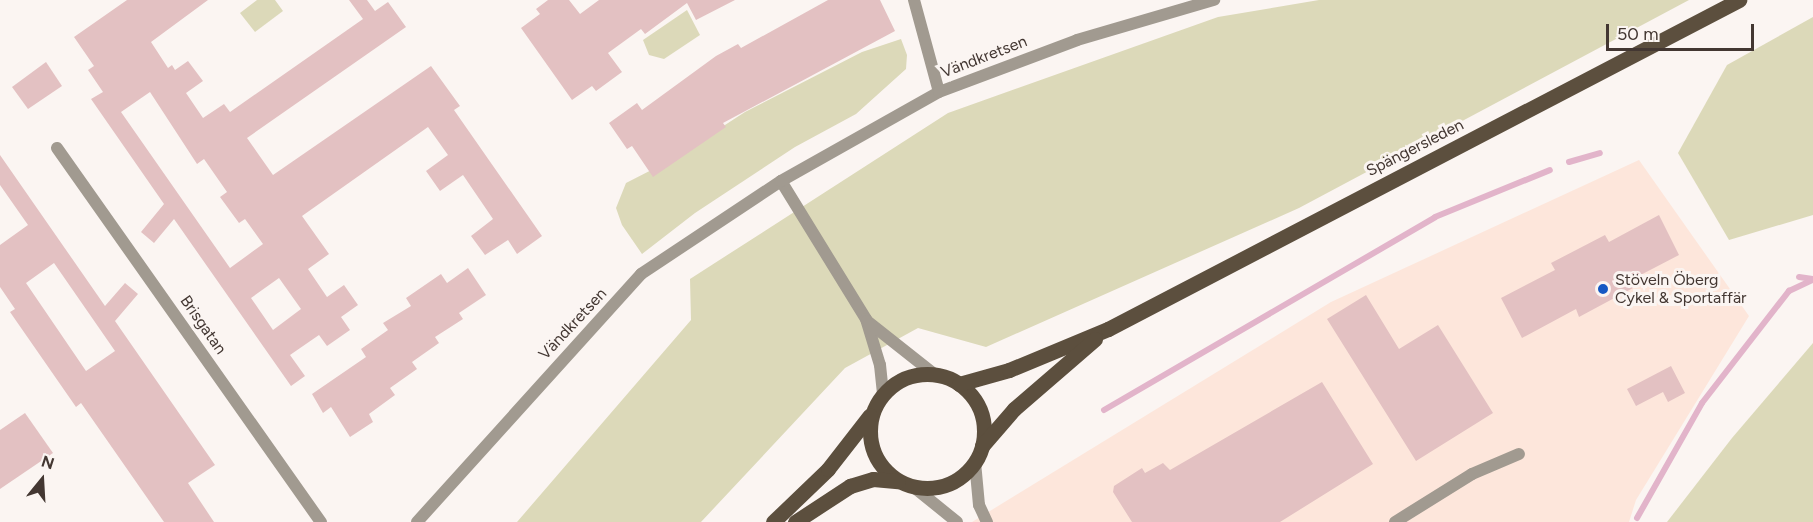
<!DOCTYPE html>
<meta charset="utf-8">
<style>
body{margin:0}
#map{position:relative;width:1813px;height:522px;overflow:hidden;background:#fbf5f2;font-family:Figtree,sans-serif}
div>[style]{position:absolute}
[style*='--x']{left:calc(var(--x)*1px);top:calc(var(--y)*1px);width:calc(var(--w)*1px);rotate:calc(var(--a)*1deg)}
.built>*{inset:0;background:#fde6db}
.green>*{inset:0;background:#dcd9b9}
.stream>*{height:6px;margin:-3px;padding:0 3px;transform-origin:3px;border-radius:3px;background:#e2b4ca}
.building>*{inset:0;background:#e3c1c2}
.minor>*{height:12px;margin:-6px;padding:0 6px;transform-origin:6px;border-radius:6px;background:#a19a90}
.primary>*{height:15px;margin:-7.5px;padding:0 7.5px;transform-origin:7.5px;border-radius:7.5px;background:#5c4f3e}
.primary>.ring{margin:-7.5px;padding:0;box-sizing:content-box;background:none;border:15px solid #5c4f3e;border-radius:50%}
.dots>*{width:16px;height:16px;translate:-50% -50%;box-sizing:border-box;border:3px solid #fbf5f2;border-radius:50%}
span{translate:-50% -50%;white-space:nowrap;text-align:center;line-height:1.15;-webkit-text-stroke:6px #fbf5f2;paint-order:stroke}
.street-label{font-size:16px;color:#433732}
.poi-label{font-size:16px;color:#433732}
.left{translate:0 -50%;text-align:left}
.north{position:absolute;left:12px;top:450px;width:60px;height:60px;-webkit-text-stroke:4px #fbf5f2;paint-order:stroke;rotate:18deg;font-size:16px;font-weight:700;line-height:24px;text-align:center;color:#433732}
.north::after{content:'';display:block;margin:auto;width:21px;height:27px;background:#433732;clip-path:polygon(50% 0,100% 100%,50% 72%,0 100%)}
.scale{position:absolute;left:1606px;top:24px;width:148px;height:27px;box-sizing:border-box;border:3px solid #433732;border-top:0;padding-left:8px;font-size:18px;line-height:21px;white-space:nowrap;color:#433732;-webkit-text-stroke:4px #fbf5f2;paint-order:stroke}
</style>
<div id="map">
<div class="built">
<i style="clip-path:polygon(1639px 160px,1749px 316px,1636px 500px,1629px 522px,972px 522px,1331px 302px)"></i>
</div>
<div class="green">
<i style="clip-path:polygon(257px 0,275px 0,283px 11px,255px 32px,240px 13px)"></i>
<i style="clip-path:polygon(1319px 0,1689px 0,1299px 208px,986px 347px,918px 328px,845px 368px,701px 522px,517px 522px,691px 320px,690px 279px,948px 113px,1218px 17px)"></i>
<i style="clip-path:polygon(687px 10px,700px 35px,664px 59px,649px 55px,643px 40px)"></i>
<i style="clip-path:polygon(1813px 17px,1813px 215px,1729px 240px,1678px 153px,1727px 65px)"></i>
<i style="clip-path:polygon(901px 39px,907px 55px,906px 69px,856px 114px,795px 147px,695px 213px,642px 254px,622px 225px,616px 208px,626px 183px,671px 160px,745px 112px,862px 52px)"></i>
<i style="clip-path:polygon(1813px 343px,1813px 522px,1667px 522px,1732px 438px)"></i>
</div>
<div class="stream">
<i style="--x:1569;--y:162;--w:32;--a:-16"></i>
<i style="--x:1799;--y:277;--w:14;--a:8"></i>
<i style="--x:1104;--y:410;--w:383;--a:-30.2"></i>
<i style="--x:1435;--y:217;--w:124;--a:-22.2"></i>
<i style="--x:1637;--y:518;--w:132;--a:-60.5"></i>
<i style="--x:1702;--y:403;--w:142;--a:-52.2"></i>
<i style="--x:1789;--y:291;--w:26;--a:-25"></i>
</div>
<div class="building">
<i style="clip-path:polygon(evenodd,127px 0,208px 0,151px 42px,168px 68px,172px 65px,175px 70px,188px 61px,203px 81px,186px 93px,203px 118px,224px 104px,230px 112px,363px 19px,349px 0,367px 0,375px 11px,388px 2px,406px 27px,247px 138px,273px 175px,431px 66px,460px 106px,454px 110px,542px 236px,517px 254px,508px 240px,485px 255px,471px 236px,493px 219px,463px 175px,440px 191px,426px 171px,448px 155px,428px 127px,302px 216px,329px 254px,308px 269px,327px 297px,344px 285px,358px 305px,341px 317px,350px 330px,327px 346px,319px 335px,290px 355px,305px 376px,291px 386px,174px 219px,154px 243px,141px 232px,164px 204px,91px 99px,103px 92px,88px 70px,94px 66px,74px 37px,127px 0,150px 92px,197px 164px,204px 159px,227px 192px,220px 197px,239px 223px,245px 219px,263px 244px,230px 268px,121px 112px,150px 92px,127px 0,279px 278px,301px 309px,273px 330px,251px 298px,279px 278px)"></i>
<i style="clip-path:polygon(548px 0,569px 0,580px 14px,599px 0,735px 0,696px 20px,687px 3px,645px 34px,641px 29px,608px 53px,622px 72px,596px 91px,592px 86px,572px 100px,521px 28px,540px 14px,536px 9px)"></i>
<i style="clip-path:polygon(828px 0,880px 0,895px 31px,723px 123px,726px 127px,653px 177px,632px 146px,627px 149px,609px 123px,637px 103px,642px 110px,716px 56px,738px 44px,741px 48px)"></i>
<i style="clip-path:polygon(46px 62px,62px 86px,28px 109px,12px 87px)"></i>
<i style="clip-path:polygon(evenodd,0 155px,105px 306px,125px 283px,138px 294px,115px 321px,215px 465px,188px 483px,214px 522px,164px 522px,81px 403px,76px 407px,10px 312px,15px 309px,0 287px,0 245px,28px 225px,0 185px,0 155px,54px 263px,115px 351px,86px 371px,26px 283px,54px 263px)"></i>
<i style="clip-path:polygon(1659px 215px,1679px 255px,1629px 281px,1633px 288px,1579px 317px,1576px 309px,1522px 338px,1501px 298px,1555px 270px,1551px 263px,1605px 235px,1609px 242px)"></i>
<i style="clip-path:polygon(468px 268px,486px 295px,459px 313px,463px 319px,435px 337px,439px 343px,412px 362px,417px 369px,390px 388px,395px 395px,369px 414px,373px 422px,350px 437px,331px 407px,323px 413px,312px 394px,366px 357px,361px 349px,388px 330px,383px 323px,411px 306px,406px 298px,441px 274px,447px 283px)"></i>
<i style="clip-path:polygon(1366px 295px,1399px 349px,1438px 325px,1493px 413px,1416px 461px,1327px 319px)"></i>
<i style="clip-path:polygon(1671px 366px,1685px 393px,1668px 402px,1663px 392px,1636px 406px,1627px 389px)"></i>
<i style="clip-path:polygon(1322px 382px,1373px 464px,1280px 522px,1132px 522px,1113px 492px,1114px 486px,1142px 468px,1145px 473px,1163px 463px,1170px 470px)"></i>
<i style="clip-path:polygon(25px 413px,53px 453px,0 489px,0 430px)"></i>
</div>
<div class="minor">
<i style="--x:914;--y:0;--w:95;--a:74.8"></i>
<i style="--x:57;--y:148;--w:458;--a:54.8"></i>
<i style="--x:781;--y:181;--w:162;--a:58.4"></i>
<i style="--x:866;--y:319;--w:48;--a:73.1"></i>
<i style="--x:880;--y:365;--w:28;--a:84"></i>
<i style="--x:867;--y:321;--w:85;--a:38.3"></i>
<i style="--x:975;--y:462;--w:43;--a:84.7"></i>
<i style="--x:979;--y:505;--w:19;--a:65"></i>
<i style="--x:915;--y:488;--w:54;--a:39"></i>
<i style="--x:417;--y:522;--w:334;--a:-47.9"></i>
<i style="--x:641;--y:274;--w:168;--a:-33.6"></i>
<i style="--x:781;--y:181;--w:181;--a:-29.4"></i>
<i style="--x:939;--y:92;--w:147;--a:-20.6"></i>
<i style="--x:1077;--y:40;--w:143;--a:-16.3"></i>
<i style="--x:1395;--y:522;--w:91;--a:-31.9"></i>
<i style="--x:1472;--y:474;--w:51;--a:-23.1"></i>
</div>
<div class="primary">
<i class="ring" style="left:870px;top:374px;width:99px;height:99px"></i>
<i style="--x:959;--y:384;--w:52;--a:-15.6"></i>
<i style="--x:1009;--y:370;--w:107;--a:-22.5"></i>
<i style="--x:1108;--y:329;--w:712;--a:-27.54"></i>
<i style="--x:982;--y:446;--w:49;--a:-49.1"></i>
<i style="--x:1014;--y:409;--w:107;--a:-40.8"></i>
<i style="--x:773;--y:522;--w:76;--a:-43.9"></i>
<i style="--x:828;--y:469;--w:68;--a:-52.1"></i>
<i style="--x:795;--y:522;--w:66;--a:-33.2"></i>
<i style="--x:850;--y:486;--w:24;--a:-17"></i>
<i style="--x:873;--y:479;--w:25;--a:5"></i>
</div>
<div class="dots">
<i style="left:1603px;top:289px;background:#1558c3"></i>
</div>
<div class="street-label">
<span style="left:984px;top:57px;rotate:-21deg">Vändkretsen</span>
<span style="left:1415px;top:148px;rotate:-27deg">Spängersleden</span>
<span style="left:573px;top:324px;rotate:-47deg">Vändkretsen</span>
<span style="left:203px;top:325px;rotate:55deg">Brisgatan</span>
</div>
<div class="poi-label">
<span class="left" style="left:1615px;top:289px">Stöveln Öberg<br>Cykel &amp; Sportaffär</span>
</div>
<div class="north">N</div>
<div class="scale">50 m</div>
</div>
